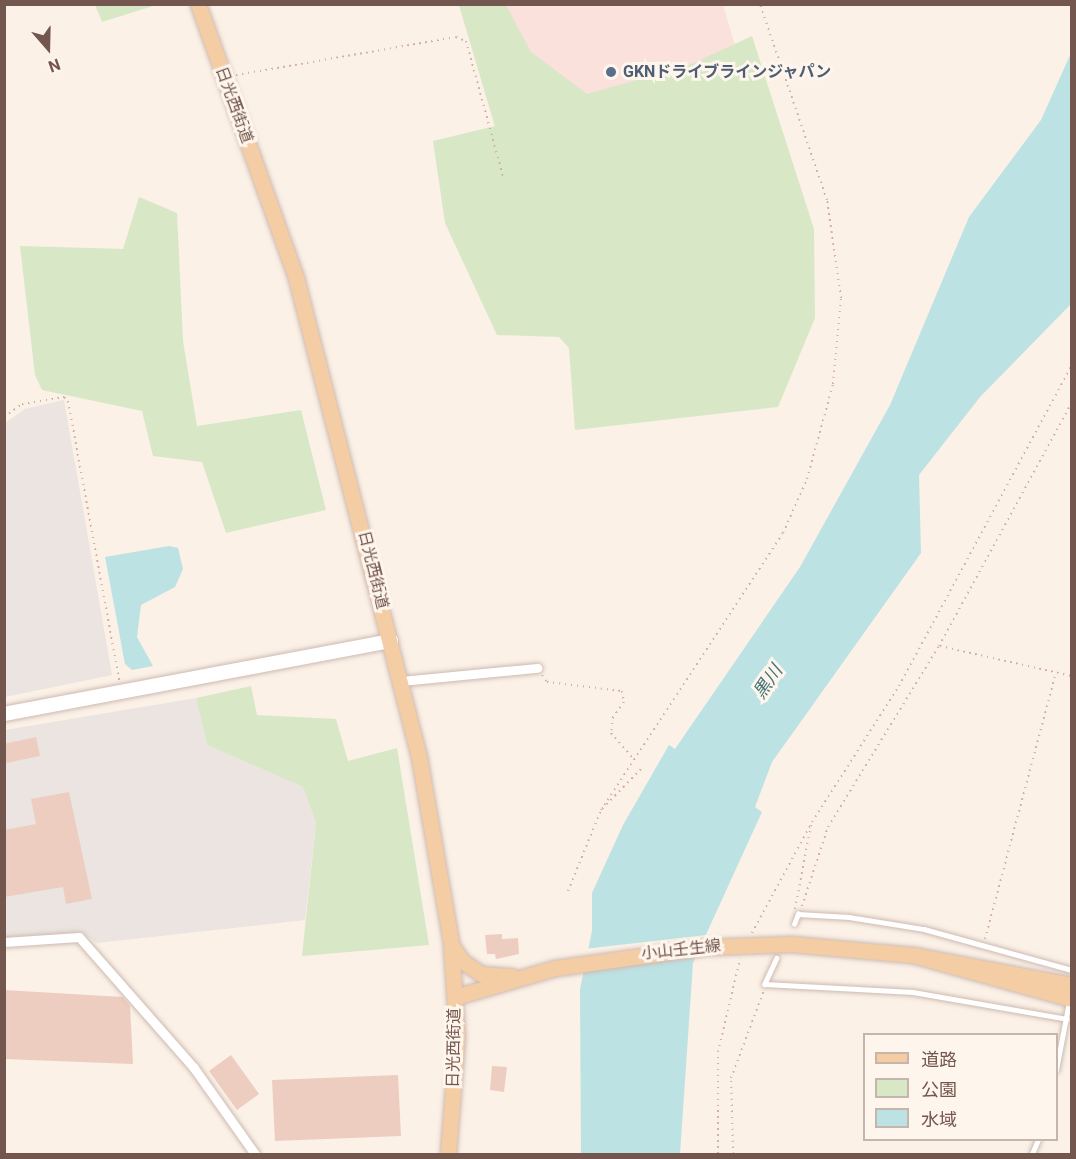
<!DOCTYPE html>
<meta charset="utf-8">
<style>
body{margin:0}
#map{position:relative;width:1076px;height:1159px;overflow:hidden;background:#fbf1e7;font-family:Roboto,"Noto Sans JP",sans-serif}
div>[style]{position:absolute}
[style*='--x']{left:calc(var(--x)*1px);top:calc(var(--y)*1px);width:calc(var(--w)*1px);rotate:calc(var(--a)*1deg)}
.commercial>*{inset:0;background:#fae1dc}
.industrial>*{inset:0;background:#ebe4e0}
.green>*{inset:0;background:#d8e7c6}
.water>*{inset:0;background:#bde2e3}
.pier>*{inset:0;background:#fbf1e7}
.building>*{inset:0;background:#eecdc1}
.path>*{height:2px;margin-top:-1px;transform-origin:0;background:repeating-linear-gradient(90deg,#d3b0a4 0 1.5px,transparent 0 6px)}
.roads{filter:drop-shadow(0 0 2px #cebab1) drop-shadow(0 0 2px #cebab1)}
.lane>*{height:4.5px;margin:-2.25px;padding:0 2.25px;transform-origin:2.25px;border-radius:2.25px;background:#fff}
.street>*{height:9px;margin:-4.5px;padding:0 4.5px;transform-origin:4.5px;border-radius:4.5px;background:#fff}
.secondary>*{height:14px;margin:-7px;padding:0 7px;transform-origin:7px;border-radius:7px;background:#fff}
.primary>*{height:15px;margin:-7.5px;padding:0 7.5px;transform-origin:7.5px;border-radius:7.5px;background:#f4cda4}
.dots>*{width:16px;height:16px;translate:-50% -50%;box-sizing:border-box;border:3px solid #fef5ed;border-radius:50%}
span{translate:-50% -50%;white-space:nowrap;text-align:center;line-height:1.15;-webkit-text-stroke:6px #fef5ed;paint-order:stroke}
.service-label{font-size:16px;color:#4e5e75;font-weight:700}
.left{translate:0 -50%;text-align:left}
.street-label{font-size:16px;color:#73564d}
.water-label{font-size:18px;color:#427476;font-style:italic}
.frame{position:absolute;inset:0;border:6px solid #73564d;pointer-events:none}
.legend{position:absolute;left:863px;top:1033px;width:195px;height:108px;box-sizing:border-box;background:#fef5ed;border:2px solid #c6b5ad;margin:0;padding:8px 10px;list-style:none;font-size:18px;color:#73564d}
.legend li{display:flex;align-items:center;gap:12px;height:30px}
.legend b{width:30px;border:2px solid #c6b5ad}
.north{position:absolute;left:18px;top:18px;width:60px;height:60px;-webkit-text-stroke:4px #fef5ed;paint-order:stroke;rotate:160deg;font-size:16px;font-weight:700;line-height:24px;text-align:center;color:#73564d}
.north::after{content:'';display:block;margin:auto;width:21px;height:27px;background:#73564d;clip-path:polygon(50% 0,100% 100%,50% 72%,0 100%)}
</style>
<div id="map">
<div class="commercial">
<i style="clip-path:polygon(459px 5px,723px 5px,754px 108px,498px 137px)"></i>
</div>
<div class="industrial">
<i style="clip-path:polygon(64px 400px,112px 675px,5px 697px,5px 423px,25px 409px)"></i>
<i style="clip-path:polygon(196px 698px,207px 745px,303px 787px,316px 823px,305px 920px,97px 943px,81px 932px,5px 938px,5px 730px)"></i>
</div>
<div class="green">
<i style="clip-path:polygon(95px 5px,156px 5px,102px 22px)"></i>
<i style="clip-path:polygon(459px 5px,506px 5px,531px 52px,587px 94px,687px 66px,752px 36px,814px 229px,815px 318px,778px 407px,575px 430px,569px 348px,559px 337px,497px 335px,445px 223px,433px 141px,495px 126px)"></i>
<i style="clip-path:polygon(139px 197px,177px 213px,183px 341px,197px 426px,301px 410px,326px 510px,226px 533px,202px 462px,153px 456px,142px 411px,42px 390px,35px 375px,20px 246px,123px 249px)"></i>
<i style="clip-path:polygon(251px 686px,257px 715px,336px 719px,348px 761px,397px 748px,429px 945px,302px 956px,316px 823px,303px 787px,207px 745px,196px 698px)"></i>
</div>
<div class="water">
<i style="clip-path:polygon(1071px 5px,1071px 304px,980px 397px,919px 475px,921px 553px,772px 762px,755px 807px,762px 812px,693px 963px,680px 1154px,581px 1154px,580px 989px,592px 931px,592px 893px,623px 825px,669px 745px,675px 749px,800px 567px,890px 405px,969px 217px,1041px 120px,1071px 53px)"></i>
<i style="clip-path:polygon(169px 546px,178px 548px,183px 569px,175px 587px,141px 605px,137px 637px,153px 666px,132px 670px,125px 664px,105px 557px)"></i>
</div>
<div class="pier">
<i style="clip-path:polygon(706px 935px,699px 954px,580px 972px,584px 949px)"></i>
</div>
<div class="building">
<i style="clip-path:polygon(36px 737px,40px 756px,6px 763px,4px 744px)"></i>
<i style="clip-path:polygon(69px 792px,92px 899px,66px 904px,63px 887px,4px 897px,4px 830px,36px 824px,31px 799px)"></i>
<i style="clip-path:polygon(502px 934px,502px 939px,518px 938px,519px 954px,496px 959px,495px 954px,487px 954px,485px 935px)"></i>
<i style="clip-path:polygon(4px 990px,123px 997px,130px 1006px,133px 1064px,4px 1059px)"></i>
<i style="clip-path:polygon(231px 1055px,259px 1094px,237px 1110px,209px 1071px)"></i>
<i style="clip-path:polygon(492px 1066px,507px 1067px,504px 1092px,490px 1090px)"></i>
<i style="clip-path:polygon(398px 1075px,401px 1136px,275px 1141px,272px 1080px)"></i>
</div>
<div class="path">
<i style="--x:236;--y:75;--w:223;--a:-9.8"></i>
<i style="--x:456;--y:37;--w:11;--a:22"></i>
<i style="--x:466;--y:41;--w:144;--a:74.7"></i>
<i style="--x:4;--y:417;--w:22;--a:-36"></i>
<i style="--x:22;--y:404;--w:43;--a:-9.5"></i>
<i style="--x:64;--y:397;--w:6;--a:45"></i>
<i style="--x:68;--y:401;--w:284;--a:79.6"></i>
<i style="--x:940;--y:646;--w:135;--a:12.8"></i>
<i style="--x:542;--y:675;--w:9;--a:54"></i>
<i style="--x:547;--y:682;--w:76;--a:6.8"></i>
<i style="--x:622;--y:691;--w:11;--a:80"></i>
<i style="--x:624;--y:702;--w:19;--a:126"></i>
<i style="--x:613;--y:717;--w:16;--a:97"></i>
<i style="--x:611;--y:733;--w:32;--a:49"></i>
<i style="--x:641;--y:769;--w:57;--a:134.3"></i>
<i style="--x:601;--y:810;--w:331;--a:-56.7"></i>
<i style="--x:783;--y:533;--w:59;--a:-66"></i>
<i style="--x:807;--y:479;--w:98;--a:-74.7"></i>
<i style="--x:833;--y:384;--w:86;--a:-84.7"></i>
<i style="--x:841;--y:298;--w:99;--a:-98.1"></i>
<i style="--x:827;--y:200;--w:207;--a:-108.9"></i>
<i style="--x:568;--y:891;--w:87;--a:-67.8"></i>
<i style="--x:802;--y:906;--w:83;--a:-71.8"></i>
<i style="--x:828;--y:827;--w:212;--a:-58.5"></i>
<i style="--x:939;--y:646;--w:278;--a:-61.4"></i>
<i style="--x:795;--y:909;--w:86;--a:-79.3"></i>
<i style="--x:752;--y:933;--w:126;--a:-61.6"></i>
<i style="--x:812;--y:822;--w:161;--a:-57.4"></i>
<i style="--x:899;--y:686;--w:365;--a:-61.7"></i>
<i style="--x:985;--y:939;--w:276;--a:-75.1"></i>
<i style="--x:718;--y:1154;--w:102;--a:-90"></i>
<i style="--x:718;--y:1052;--w:96;--a:-76.7"></i>
<i style="--x:733;--y:1154;--w:76;--a:-91.5"></i>
<i style="--x:731;--y:1078;--w:94;--a:-69.4"></i>
</div>
<div class="roads">
<div class="lane">
<i style="--x:794;--y:924;--w:11;--a:-68"></i>
<i style="--x:798;--y:914;--w:51;--a:3.4"></i>
<i style="--x:849;--y:917;--w:76;--a:9.1"></i>
<i style="--x:924;--y:929;--w:154;--a:15.5"></i>
<i style="--x:777;--y:958;--w:29;--a:115"></i>
<i style="--x:765;--y:984;--w:148;--a:3.1"></i>
<i style="--x:913;--y:992;--w:156;--a:9.9"></i>
<i style="--x:1056;--y:1070;--w:69;--a:-79.2"></i>
<i style="--x:1032;--y:1154;--w:15;--a:-67"></i>
</div>
<div class="street">
<i style="--x:401;--y:681;--w:137;--a:-5.5"></i>
<i style="--x:4;--y:942;--w:75;--a:-3.8"></i>
<i style="--x:79;--y:937;--w:174;--a:48.7"></i>
<i style="--x:194;--y:1068;--w:105;--a:54.7"></i>
</div>
<div class="secondary">
<i style="--x:4;--y:714;--w:394;--a:-10.7"></i>
</div>
<div class="primary">
<i style="--x:198;--y:4;--w:291;--a:70.3"></i>
<i style="--x:296;--y:278;--w:495;--a:75.6"></i>
<i style="--x:419;--y:757;--w:189;--a:80.2"></i>
<i style="--x:451;--y:943;--w:94;--a:86.3"></i>
<i style="--x:457;--y:1037;--w:117;--a:94.4"></i>
<i style="--x:452;--y:946;--w:18;--a:56"></i>
<i style="--x:462;--y:961;--w:23;--a:34"></i>
<i style="--x:481;--y:974;--w:31;--a:4"></i>
<i style="--x:1072;--y:985;--w:162;--a:-169.3"></i>
<i style="--x:913;--y:955;--w:165;--a:15.5"></i>
<i style="--x:455;--y:997;--w:104;--a:-16.2"></i>
<i style="--x:555;--y:968;--w:152;--a:-7.9"></i>
<i style="--x:706;--y:947;--w:85;--a:-2"></i>
<i style="--x:791;--y:944;--w:122;--a:5.2"></i>
</div>
</div>
<div class="dots">
<i style="left:611px;top:72px;background:#5c6f8a"></i>
</div>
<div class="service-label">
<span class="left" style="left:623px;top:72px">GKNドライブラインジャパン</span>
</div>
<div class="street-label">
<span style="left:234px;top:105px;rotate:70deg">日光西街道</span>
<span style="left:373px;top:570px;rotate:76deg">日光西街道</span>
<span style="left:681px;top:950px;rotate:-6deg">小山壬生線</span>
<span style="left:454px;top:1048px;rotate:-89deg">日光西街道</span>
</div>
<div class="water-label">
<span style="left:768px;top:682px;rotate:-56deg">黒川</span>
</div>
<div class="frame"></div>
<ul class="legend">
<li><b style="height:8px;background:#f4cda4"></b>道路</li>
<li><b style="height:16px;background:#d8e7c6"></b>公園</li>
<li><b style="height:16px;background:#bde2e3"></b>水域</li>
</ul>
<div class="north">N</div>
</div>
